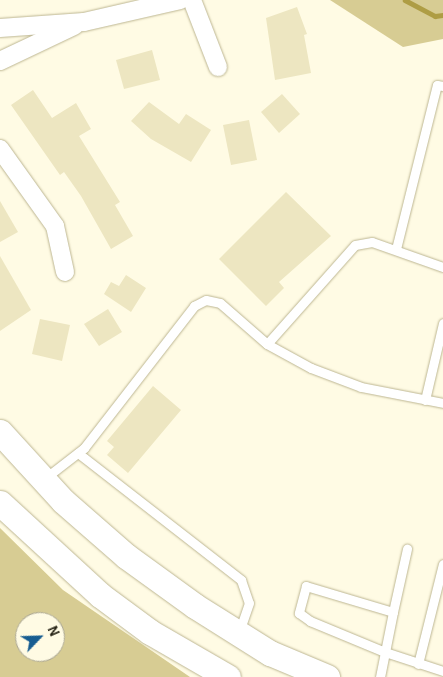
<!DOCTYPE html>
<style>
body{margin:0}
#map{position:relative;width:443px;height:677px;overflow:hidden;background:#fffbe4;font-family:"Alegreya Sans",sans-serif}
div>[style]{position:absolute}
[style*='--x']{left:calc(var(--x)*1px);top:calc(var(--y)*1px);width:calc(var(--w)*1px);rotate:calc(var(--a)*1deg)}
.green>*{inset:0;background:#d7cc93}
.stream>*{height:4.5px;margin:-2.25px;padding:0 2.25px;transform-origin:2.25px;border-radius:2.25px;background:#ae9d44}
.building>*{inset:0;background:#ede6c1}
.roads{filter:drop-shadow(0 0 1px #bdb692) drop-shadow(0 0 1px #bdb692)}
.lane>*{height:9px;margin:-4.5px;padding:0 4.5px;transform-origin:4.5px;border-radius:4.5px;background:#fff}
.street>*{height:18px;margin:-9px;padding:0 9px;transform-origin:9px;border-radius:9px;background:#fff}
.secondary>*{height:25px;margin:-12.5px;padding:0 12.5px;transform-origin:12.5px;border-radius:12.5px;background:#fff}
span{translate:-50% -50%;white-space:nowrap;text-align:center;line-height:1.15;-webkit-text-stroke:4.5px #fffbe4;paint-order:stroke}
.north{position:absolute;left:15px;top:612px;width:50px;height:50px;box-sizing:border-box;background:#fffbe4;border:1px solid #a9a592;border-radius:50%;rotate:66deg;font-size:14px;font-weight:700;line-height:20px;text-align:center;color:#272416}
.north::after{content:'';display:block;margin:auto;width:18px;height:22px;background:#175d91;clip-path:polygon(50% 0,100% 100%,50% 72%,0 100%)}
</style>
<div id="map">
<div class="green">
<i style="clip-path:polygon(330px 0,443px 0,443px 39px,403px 47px)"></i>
<i style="clip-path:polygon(evenodd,0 528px,63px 590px,190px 677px,0 677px,0 528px,25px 622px,55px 622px,55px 652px,25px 652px,25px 622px)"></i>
</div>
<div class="stream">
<i style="--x:405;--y:0;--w:34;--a:28"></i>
<i style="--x:435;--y:16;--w:8;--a:-7"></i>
</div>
<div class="building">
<i style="clip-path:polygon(297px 7px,307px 34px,304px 35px,311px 73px,275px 80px,266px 18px)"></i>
<i style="clip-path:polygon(152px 50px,160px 80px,124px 89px,116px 60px)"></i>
<i style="clip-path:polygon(33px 90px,52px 118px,76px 103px,91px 129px,79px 136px,120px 202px,115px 205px,133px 236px,111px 249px,81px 196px,64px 172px,60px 175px,11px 105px)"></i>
<i style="clip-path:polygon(282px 94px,300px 114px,279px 133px,261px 112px)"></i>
<i style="clip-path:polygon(149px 102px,179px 124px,186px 114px,211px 130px,191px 162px,151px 139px,131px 121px)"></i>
<i style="clip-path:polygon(249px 120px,257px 160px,231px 165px,223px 125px)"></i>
<i style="clip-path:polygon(286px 192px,331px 236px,279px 282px,284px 288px,266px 306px,219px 259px)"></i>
<i style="clip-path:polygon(0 201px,18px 232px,0 242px)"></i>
<i style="clip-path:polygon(0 256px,31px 310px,0 331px)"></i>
<i style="clip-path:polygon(126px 275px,146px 288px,131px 312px,104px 294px,111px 282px,119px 286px)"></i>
<i style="clip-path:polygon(108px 309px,122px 332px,99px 346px,84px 324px)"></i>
<i style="clip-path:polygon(40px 319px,70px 325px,62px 361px,32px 354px)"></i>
<i style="clip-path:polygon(153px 386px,181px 410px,128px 473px,107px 455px,114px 447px,107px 441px)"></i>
</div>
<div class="roads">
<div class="lane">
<i style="--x:396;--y:249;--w:169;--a:-76"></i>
<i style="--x:437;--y:85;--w:6;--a:9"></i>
<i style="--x:267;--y:344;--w:132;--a:-48.4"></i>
<i style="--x:355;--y:245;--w:17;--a:-10"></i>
<i style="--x:372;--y:242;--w:75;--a:19.4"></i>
<i style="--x:425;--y:400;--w:79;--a:-76.8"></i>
<i style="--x:78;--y:453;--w:207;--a:37.9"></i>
<i style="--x:241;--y:580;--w:24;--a:71"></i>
<i style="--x:249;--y:603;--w:31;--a:109"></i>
<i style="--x:44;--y:479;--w:51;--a:-37.8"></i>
<i style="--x:84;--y:448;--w:180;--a:-52.2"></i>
<i style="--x:194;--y:306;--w:13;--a:-27"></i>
<i style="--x:206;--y:300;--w:14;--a:12"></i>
<i style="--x:220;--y:303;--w:62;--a:41.1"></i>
<i style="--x:267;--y:344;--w:50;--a:28.6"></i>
<i style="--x:311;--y:368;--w:53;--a:20.8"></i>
<i style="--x:361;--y:387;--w:84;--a:11"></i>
<i style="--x:393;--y:612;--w:65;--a:-77.5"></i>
<i style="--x:418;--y:664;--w:103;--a:-76"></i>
<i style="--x:380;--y:677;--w:66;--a:-78.7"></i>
<i style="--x:393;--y:612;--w:91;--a:-163.4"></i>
<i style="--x:306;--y:586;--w:28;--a:105"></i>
<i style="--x:299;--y:613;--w:14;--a:36"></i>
<i style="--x:310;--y:621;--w:81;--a:22.5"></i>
<i style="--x:385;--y:652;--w:61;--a:18.1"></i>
</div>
<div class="street">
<i style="--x:192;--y:0;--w:72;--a:68.8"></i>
<i style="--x:0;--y:28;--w:84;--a:-4.1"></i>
<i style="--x:84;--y:22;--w:98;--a:-12.9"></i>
<i style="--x:0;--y:61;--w:82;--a:-25.3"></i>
<i style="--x:0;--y:149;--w:95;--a:54.5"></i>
<i style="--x:55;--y:226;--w:47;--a:77.7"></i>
</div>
<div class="secondary">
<i style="--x:0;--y:432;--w:93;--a:47.6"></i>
<i style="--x:63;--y:501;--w:84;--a:41.1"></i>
<i style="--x:126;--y:556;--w:85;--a:35.9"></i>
<i style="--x:195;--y:606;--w:89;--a:32.1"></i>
<i style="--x:270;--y:653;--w:62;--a:22.8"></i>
<i style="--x:0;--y:503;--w:136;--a:42.6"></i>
<i style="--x:100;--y:595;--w:62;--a:36.5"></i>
<i style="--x:150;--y:632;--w:90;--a:30"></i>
</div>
</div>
<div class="north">N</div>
</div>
